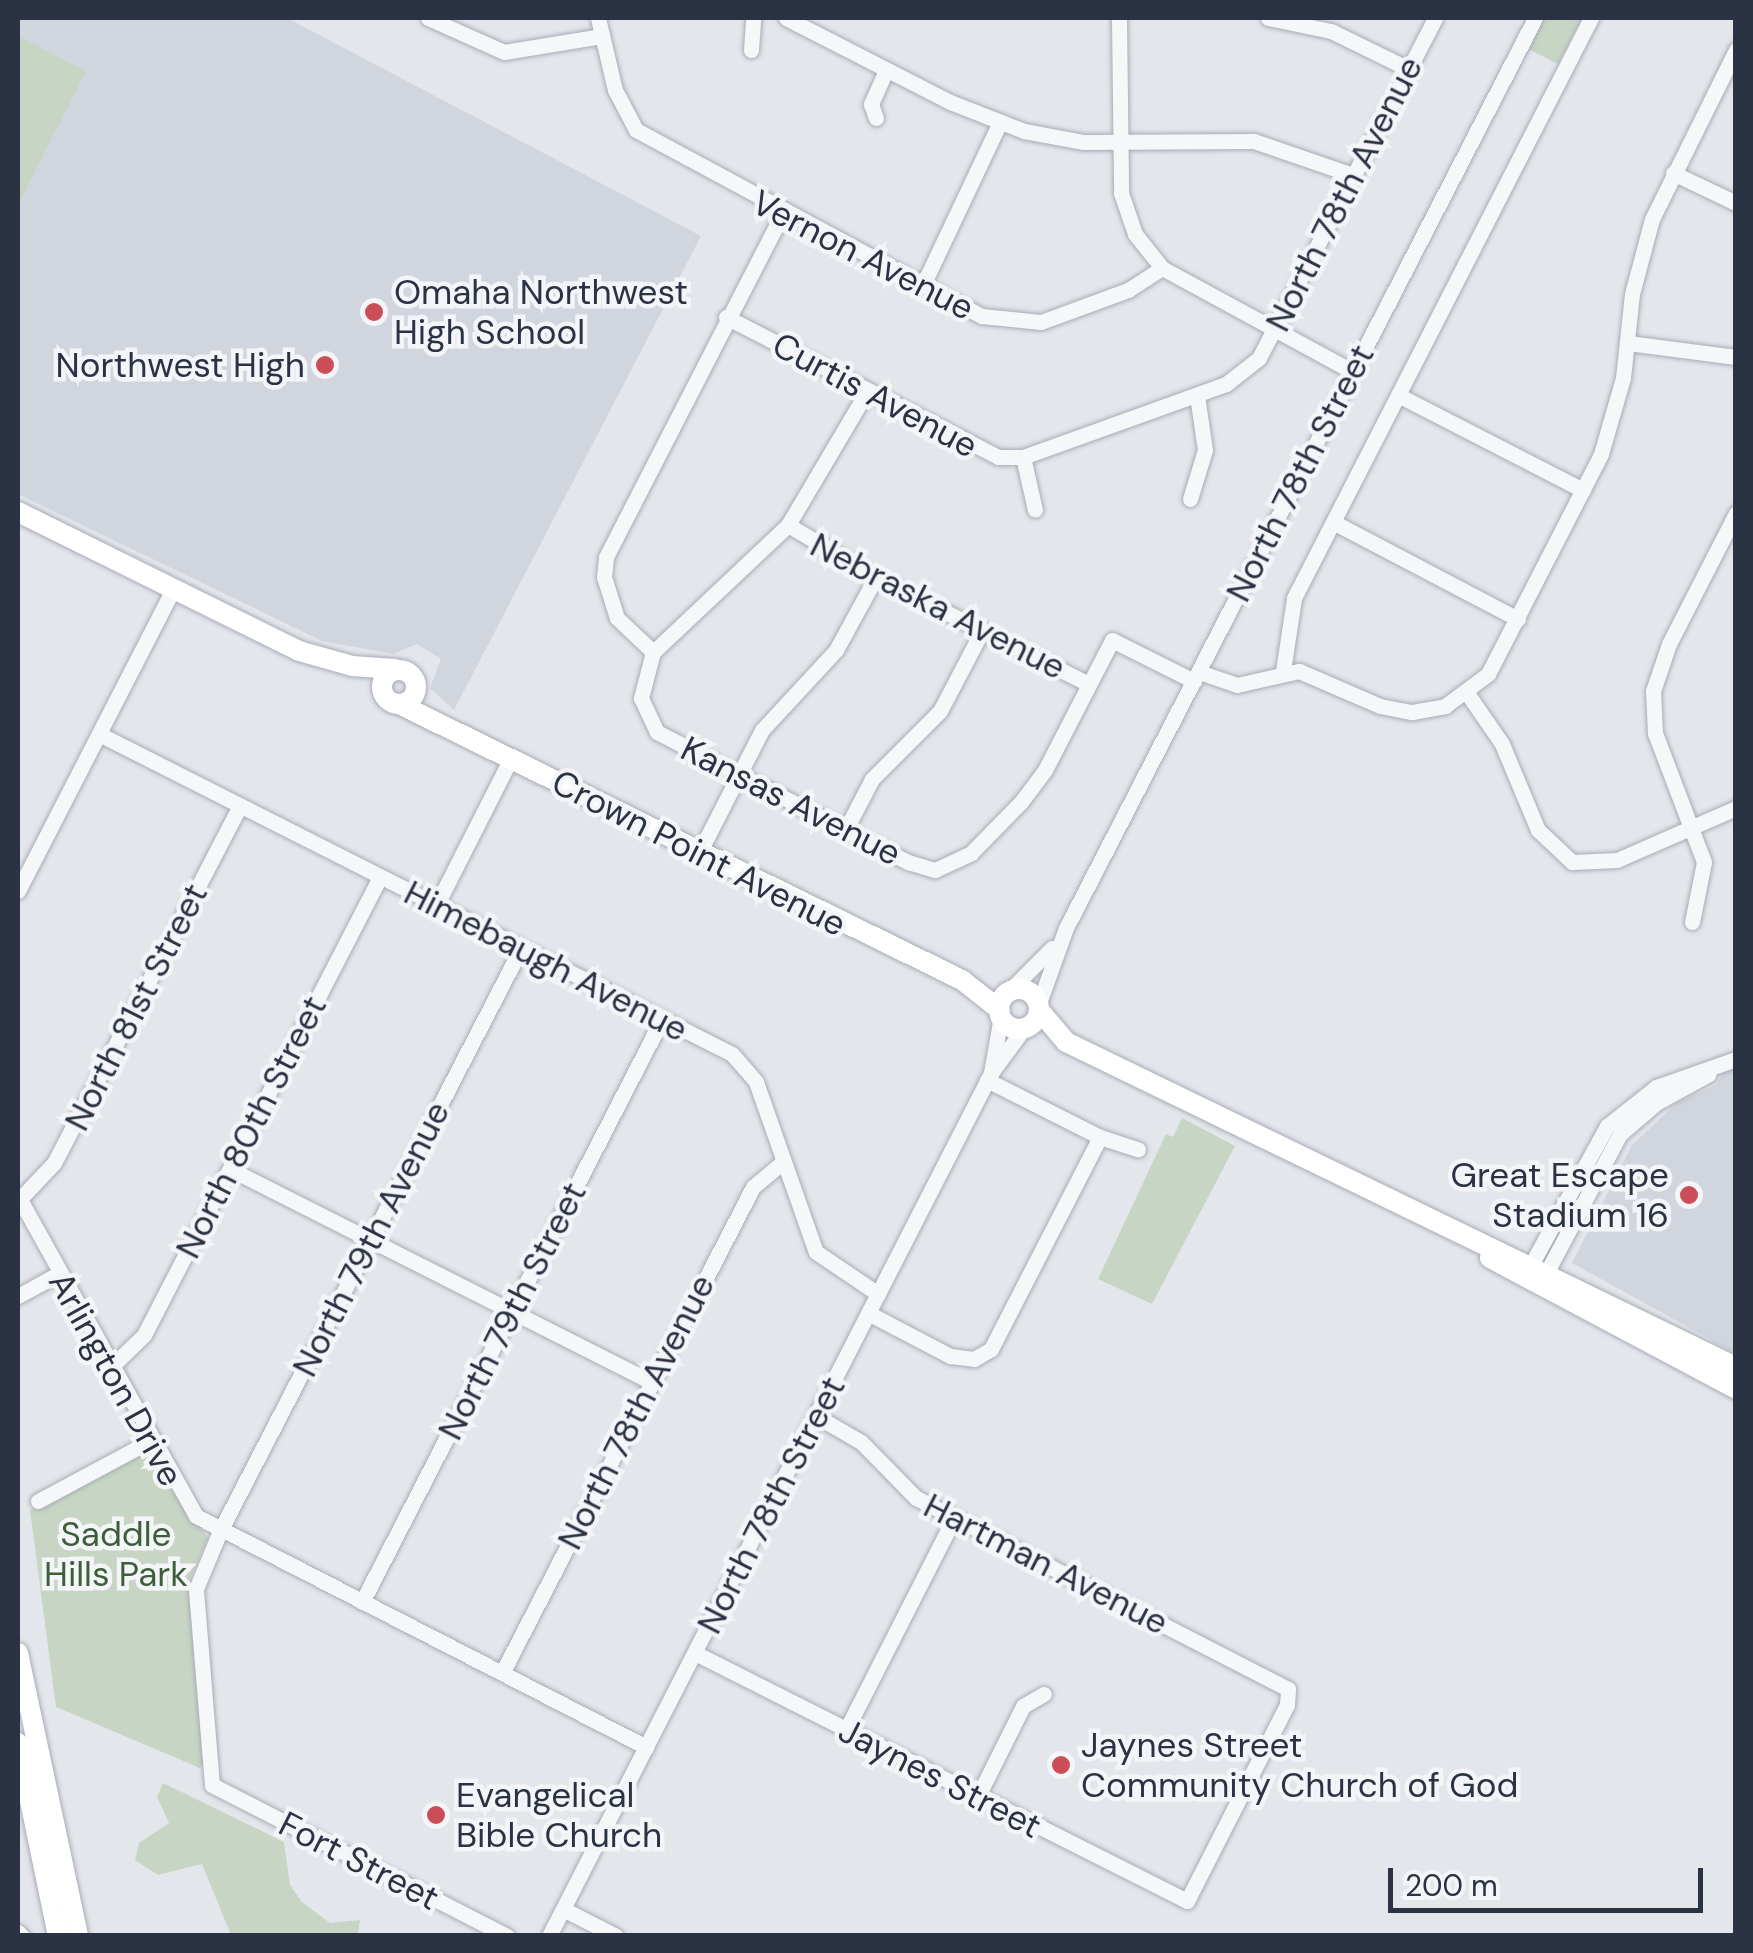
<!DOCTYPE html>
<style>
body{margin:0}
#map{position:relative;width:1753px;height:1953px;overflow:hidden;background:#e3e6eb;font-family:"DM Sans",sans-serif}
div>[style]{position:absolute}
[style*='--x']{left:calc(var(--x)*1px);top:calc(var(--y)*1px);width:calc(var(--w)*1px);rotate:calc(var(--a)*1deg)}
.built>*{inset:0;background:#d1d5dd}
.green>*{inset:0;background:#c8d5c5}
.roads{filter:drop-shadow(0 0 2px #a8acb5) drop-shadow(0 0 2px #a8acb5)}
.minor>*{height:15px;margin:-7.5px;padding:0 7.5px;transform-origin:7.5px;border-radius:7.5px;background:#f6f7f9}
.major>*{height:20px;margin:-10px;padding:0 10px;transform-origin:10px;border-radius:10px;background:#fff}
.major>.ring{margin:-10px;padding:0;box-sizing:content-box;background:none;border:20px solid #fff;border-radius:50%}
.dots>*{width:28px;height:28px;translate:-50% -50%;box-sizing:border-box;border:5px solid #f3f5f8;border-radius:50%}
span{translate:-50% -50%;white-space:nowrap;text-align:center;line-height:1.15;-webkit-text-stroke:9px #f3f5f8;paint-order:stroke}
.street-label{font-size:35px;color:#2b3243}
.poi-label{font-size:35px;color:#2b3243}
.left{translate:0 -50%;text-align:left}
.right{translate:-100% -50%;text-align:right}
.park-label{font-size:35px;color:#3d5e39}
.frame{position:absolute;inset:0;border:20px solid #2b3243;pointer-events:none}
.scale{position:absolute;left:1388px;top:1868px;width:315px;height:45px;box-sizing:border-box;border:5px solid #2b3243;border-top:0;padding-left:12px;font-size:30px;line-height:35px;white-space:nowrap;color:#2b3243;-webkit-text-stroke:8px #f3f5f8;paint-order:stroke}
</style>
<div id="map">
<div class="built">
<i style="clip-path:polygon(18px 18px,287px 18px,701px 236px,454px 710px,430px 688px,441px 659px,417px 644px,393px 654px,322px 641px,18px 494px)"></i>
<i style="clip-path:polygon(1735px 1050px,1735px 1353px,1572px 1263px,1632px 1145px,1677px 1103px,1716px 1085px)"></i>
</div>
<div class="green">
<i style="clip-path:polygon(1542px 18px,1582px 18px,1558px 64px,1526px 48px)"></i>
<i style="clip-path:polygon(18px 36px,86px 71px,18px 205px)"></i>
<i style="clip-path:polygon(1182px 1118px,1235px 1146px,1152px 1304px,1098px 1279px,1166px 1134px,1173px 1137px)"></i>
<i style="clip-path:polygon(144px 1451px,208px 1538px,190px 1579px,208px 1763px,200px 1768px,56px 1707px,30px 1510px)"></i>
<i style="clip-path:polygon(163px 1783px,284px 1842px,290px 1885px,302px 1902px,330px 1923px,360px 1920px,358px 1935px,231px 1935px,202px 1864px,158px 1875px,135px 1860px,139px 1843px,169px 1823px,157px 1797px)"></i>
</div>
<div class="roads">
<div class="minor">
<i style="--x:428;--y:18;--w:83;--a:24.1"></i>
<i style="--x:504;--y:52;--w:99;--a:-9.3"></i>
<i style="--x:598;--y:18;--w:74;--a:76.7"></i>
<i style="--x:615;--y:90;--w:45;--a:62.3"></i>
<i style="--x:636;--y:130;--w:393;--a:28.3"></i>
<i style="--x:982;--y:316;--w:59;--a:5.8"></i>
<i style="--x:1041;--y:322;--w:93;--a:-20.2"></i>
<i style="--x:1128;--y:290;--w:40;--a:-32.9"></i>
<i style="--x:1162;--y:268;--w:216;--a:28.5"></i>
<i style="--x:786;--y:18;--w:184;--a:27.1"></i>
<i style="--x:950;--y:102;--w:79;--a:21.4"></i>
<i style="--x:1024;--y:131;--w:61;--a:10.4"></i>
<i style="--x:1084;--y:142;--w:170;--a:-0.3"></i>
<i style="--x:1254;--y:141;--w:105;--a:19"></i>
<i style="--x:1119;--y:18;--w:175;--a:89.3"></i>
<i style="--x:1121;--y:193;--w:43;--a:71.1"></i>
<i style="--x:1135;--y:234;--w:43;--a:51.5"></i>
<i style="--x:1268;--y:18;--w:64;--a:11.7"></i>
<i style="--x:1331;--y:31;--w:87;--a:26"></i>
<i style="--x:751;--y:50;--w:32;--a:-86"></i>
<i style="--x:876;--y:118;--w:15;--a:-110"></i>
<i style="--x:871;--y:104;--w:37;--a:-66"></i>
<i style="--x:1673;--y:173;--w:70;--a:25.5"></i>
<i style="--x:923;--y:285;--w:180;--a:-64.7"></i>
<i style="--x:726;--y:317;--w:306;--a:27.2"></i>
<i style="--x:998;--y:457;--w:25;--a:0"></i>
<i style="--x:1023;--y:457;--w:216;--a:-19.8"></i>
<i style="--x:1226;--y:384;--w:42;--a:-38.2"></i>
<i style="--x:1259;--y:358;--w:383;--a:-62.6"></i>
<i style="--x:1628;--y:343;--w:109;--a:7.4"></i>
<i style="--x:866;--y:393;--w:153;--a:120.6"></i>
<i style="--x:788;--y:525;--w:185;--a:136.7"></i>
<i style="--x:653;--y:652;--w:48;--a:104.6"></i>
<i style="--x:641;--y:698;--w:38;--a:65"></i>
<i style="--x:657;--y:732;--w:283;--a:27.4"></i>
<i style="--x:908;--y:862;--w:28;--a:17"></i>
<i style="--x:935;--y:870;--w:40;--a:-25"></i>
<i style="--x:971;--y:853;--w:71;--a:-45.6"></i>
<i style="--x:1021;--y:802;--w:40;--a:-53"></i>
<i style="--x:1045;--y:770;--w:146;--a:-62.7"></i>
<i style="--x:1112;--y:640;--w:92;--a:26.6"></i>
<i style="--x:1398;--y:395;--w:208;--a:27.2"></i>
<i style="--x:1023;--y:457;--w:54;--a:77.2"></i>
<i style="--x:1190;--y:499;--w:51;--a:-73"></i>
<i style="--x:1205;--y:450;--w:56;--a:-98.3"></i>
<i style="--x:1333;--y:522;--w:209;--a:27.7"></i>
<i style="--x:788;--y:525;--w:102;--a:30.6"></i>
<i style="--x:876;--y:577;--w:238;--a:26.7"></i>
<i style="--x:653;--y:652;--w:50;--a:-136.6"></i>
<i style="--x:617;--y:618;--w:43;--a:-107.6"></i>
<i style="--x:604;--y:577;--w:20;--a:-84"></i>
<i style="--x:606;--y:557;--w:388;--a:-62.8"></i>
<i style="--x:1283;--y:671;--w:74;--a:-81.4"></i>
<i style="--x:1294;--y:598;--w:652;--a:-62.88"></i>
<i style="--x:1199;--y:672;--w:40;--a:18.9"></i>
<i style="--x:1237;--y:685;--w:64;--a:-12.7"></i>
<i style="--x:1299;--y:671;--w:88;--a:23.4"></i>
<i style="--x:1380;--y:706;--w:33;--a:11"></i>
<i style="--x:1412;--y:712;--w:34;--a:-10"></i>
<i style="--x:1445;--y:706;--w:54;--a:-36.7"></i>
<i style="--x:1488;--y:674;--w:247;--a:-62.8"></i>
<i style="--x:1601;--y:454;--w:79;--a:-73.9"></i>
<i style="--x:1623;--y:378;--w:84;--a:-83.9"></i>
<i style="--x:1632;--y:294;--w:78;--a:-75.1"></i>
<i style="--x:1652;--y:219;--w:189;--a:-63.6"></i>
<i style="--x:1467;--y:693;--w:62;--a:55.5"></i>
<i style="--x:1502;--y:744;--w:93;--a:67.3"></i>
<i style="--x:1538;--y:830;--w:47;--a:43.3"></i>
<i style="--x:1572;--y:862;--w:45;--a:-2.5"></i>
<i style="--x:1617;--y:860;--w:130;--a:-23.6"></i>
<i style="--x:99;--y:734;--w:709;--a:26.82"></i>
<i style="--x:732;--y:1054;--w:37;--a:49"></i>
<i style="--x:756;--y:1082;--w:180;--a:70.6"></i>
<i style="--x:816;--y:1252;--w:75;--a:34.1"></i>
<i style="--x:846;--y:829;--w:56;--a:-62.5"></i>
<i style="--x:872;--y:779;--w:96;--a:-45"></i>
<i style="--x:940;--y:711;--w:90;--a:-62.3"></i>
<i style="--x:699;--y:853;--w:138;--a:-62.9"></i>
<i style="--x:762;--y:730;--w:109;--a:-47.2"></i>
<i style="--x:836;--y:650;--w:83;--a:-61.3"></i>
<i style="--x:18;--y:891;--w:341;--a:-62.8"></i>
<i style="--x:437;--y:904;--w:164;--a:-63.1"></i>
<i style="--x:1692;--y:922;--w:61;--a:-78.7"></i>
<i style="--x:1704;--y:862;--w:138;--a:-110.8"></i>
<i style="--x:1655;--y:733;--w:42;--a:-92.7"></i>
<i style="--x:1653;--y:691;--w:50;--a:-71.2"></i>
<i style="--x:1669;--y:644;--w:147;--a:-62.9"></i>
<i style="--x:1013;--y:987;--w:55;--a:-45"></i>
<i style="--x:1038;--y:1006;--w:83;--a:-70.3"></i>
<i style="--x:1066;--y:928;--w:1024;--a:-62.73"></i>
<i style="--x:991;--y:1073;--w:58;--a:-80"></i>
<i style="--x:987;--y:1080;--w:127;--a:26.8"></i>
<i style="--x:1100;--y:1137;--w:40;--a:18"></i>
<i style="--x:230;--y:1169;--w:472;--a:26.8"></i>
<i style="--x:18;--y:1196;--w:366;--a:60.9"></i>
<i style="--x:196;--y:1516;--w:506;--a:27.17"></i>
<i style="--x:19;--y:1200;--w:51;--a:-46.6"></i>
<i style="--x:54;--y:1163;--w:403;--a:-62.5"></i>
<i style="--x:1526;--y:1274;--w:169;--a:-61.3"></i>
<i style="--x:1607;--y:1126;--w:63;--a:-38.5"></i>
<i style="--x:1656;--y:1087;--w:85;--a:-19.3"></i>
<i style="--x:1541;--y:1283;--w:169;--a:-62.1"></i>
<i style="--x:1620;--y:1134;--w:48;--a:-40.7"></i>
<i style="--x:1656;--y:1103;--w:60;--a:-28.7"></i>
<i style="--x:18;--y:1296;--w:46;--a:-28.8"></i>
<i style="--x:868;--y:1313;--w:93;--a:27.7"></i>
<i style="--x:950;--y:1356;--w:24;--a:7"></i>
<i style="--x:974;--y:1359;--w:20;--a:-30"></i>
<i style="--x:991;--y:1349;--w:238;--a:-62.8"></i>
<i style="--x:111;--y:1367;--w:46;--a:-44.1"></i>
<i style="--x:144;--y:1335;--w:515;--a:-62.74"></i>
<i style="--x:38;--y:1501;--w:127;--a:-28.2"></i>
<i style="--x:362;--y:1602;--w:656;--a:-62.77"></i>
<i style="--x:695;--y:1653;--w:551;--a:26.75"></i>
<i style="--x:1187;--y:1901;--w:220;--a:-63"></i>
<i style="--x:1287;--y:1705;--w:16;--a:-86"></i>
<i style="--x:1288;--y:1689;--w:418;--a:-152.8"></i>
<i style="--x:916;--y:1498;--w:78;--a:-134.5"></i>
<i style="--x:861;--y:1442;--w:52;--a:-150"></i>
<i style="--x:502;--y:1673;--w:547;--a:-62.69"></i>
<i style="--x:753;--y:1187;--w:38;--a:-40"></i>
<i style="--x:846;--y:1730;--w:238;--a:-63"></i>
<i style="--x:977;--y:1798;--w:103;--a:-63.4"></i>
<i style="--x:1023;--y:1706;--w:24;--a:-30"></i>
<i style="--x:563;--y:1909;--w:59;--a:27"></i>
<i style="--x:18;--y:1932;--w:6;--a:45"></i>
<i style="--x:507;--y:1936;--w:331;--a:-152.9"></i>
<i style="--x:212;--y:1785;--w:197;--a:-94.7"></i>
<i style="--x:196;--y:1589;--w:63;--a:-67.5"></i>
<i style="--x:220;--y:1531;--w:656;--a:-62.69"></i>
<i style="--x:549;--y:1936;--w:970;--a:-62.88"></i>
<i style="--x:991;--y:1073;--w:52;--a:-53.6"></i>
</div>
<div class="major">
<i style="--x:18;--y:512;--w:313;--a:26.3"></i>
<i style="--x:299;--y:651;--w:55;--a:15.8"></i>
<i style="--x:352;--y:666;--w:43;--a:4"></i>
<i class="ring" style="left:382px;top:670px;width:14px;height:14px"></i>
<i style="--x:399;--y:704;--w:627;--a:26.12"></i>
<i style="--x:962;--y:980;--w:48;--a:38.3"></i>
<i class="ring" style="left:999px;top:989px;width:20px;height:20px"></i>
<i style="--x:1039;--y:1010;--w:42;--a:49.8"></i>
<i style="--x:1066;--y:1042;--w:745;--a:25.88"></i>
<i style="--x:1490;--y:1258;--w:279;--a:28"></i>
<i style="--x:18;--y:1653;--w:289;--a:78"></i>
<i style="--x:18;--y:1743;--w:197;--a:78.3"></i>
</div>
</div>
<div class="dots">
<i style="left:374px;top:312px;background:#cb4d58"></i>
<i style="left:325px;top:365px;background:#cb4d58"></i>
<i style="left:1689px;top:1195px;background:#cb4d58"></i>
<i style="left:1061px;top:1765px;background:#cb4d58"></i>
<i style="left:436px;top:1815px;background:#cb4d58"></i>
</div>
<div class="street-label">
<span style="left:1344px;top:194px;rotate:-63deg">North 78th Avenue</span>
<span style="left:863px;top:255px;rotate:27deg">Vernon Avenue</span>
<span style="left:875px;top:395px;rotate:28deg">Curtis Avenue</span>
<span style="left:1300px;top:473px;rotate:-63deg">North 78th Street</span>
<span style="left:938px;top:606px;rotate:27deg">Nebraska Avenue</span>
<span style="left:791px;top:801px;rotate:27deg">Kansas Avenue</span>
<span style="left:699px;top:853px;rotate:27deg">Crown Point Avenue</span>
<span style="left:546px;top:961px;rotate:27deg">Himebaugh Avenue</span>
<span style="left:136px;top:1007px;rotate:-63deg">North 81st Street</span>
<span style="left:251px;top:1127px;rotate:-63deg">North 80th Street</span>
<span style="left:371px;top:1239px;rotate:-63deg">North 79th Avenue</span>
<span style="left:512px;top:1311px;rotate:-63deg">North 79th Street</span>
<span style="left:116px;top:1379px;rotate:61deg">Arlington Drive</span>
<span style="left:636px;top:1412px;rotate:-63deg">North 78th Avenue</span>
<span style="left:771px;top:1505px;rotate:-63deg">North 78th Street</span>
<span style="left:1046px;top:1564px;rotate:27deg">Hartman Avenue</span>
<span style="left:940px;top:1778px;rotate:27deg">Jaynes Street</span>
<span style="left:359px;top:1861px;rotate:27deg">Fort Street</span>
</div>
<div class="poi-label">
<span class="left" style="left:394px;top:312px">Omaha Northwest<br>High School</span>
<span class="right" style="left:305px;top:365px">Northwest High</span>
<span class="right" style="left:1669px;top:1195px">Great Escape<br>Stadium 16</span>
<span class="left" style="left:1081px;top:1765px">Jaynes Street<br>Community Church of God</span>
<span class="left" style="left:456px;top:1815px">Evangelical<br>Bible Church</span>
</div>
<div class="park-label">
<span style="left:116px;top:1554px">Saddle<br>Hills Park</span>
</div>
<div class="frame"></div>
<div class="scale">200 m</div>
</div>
